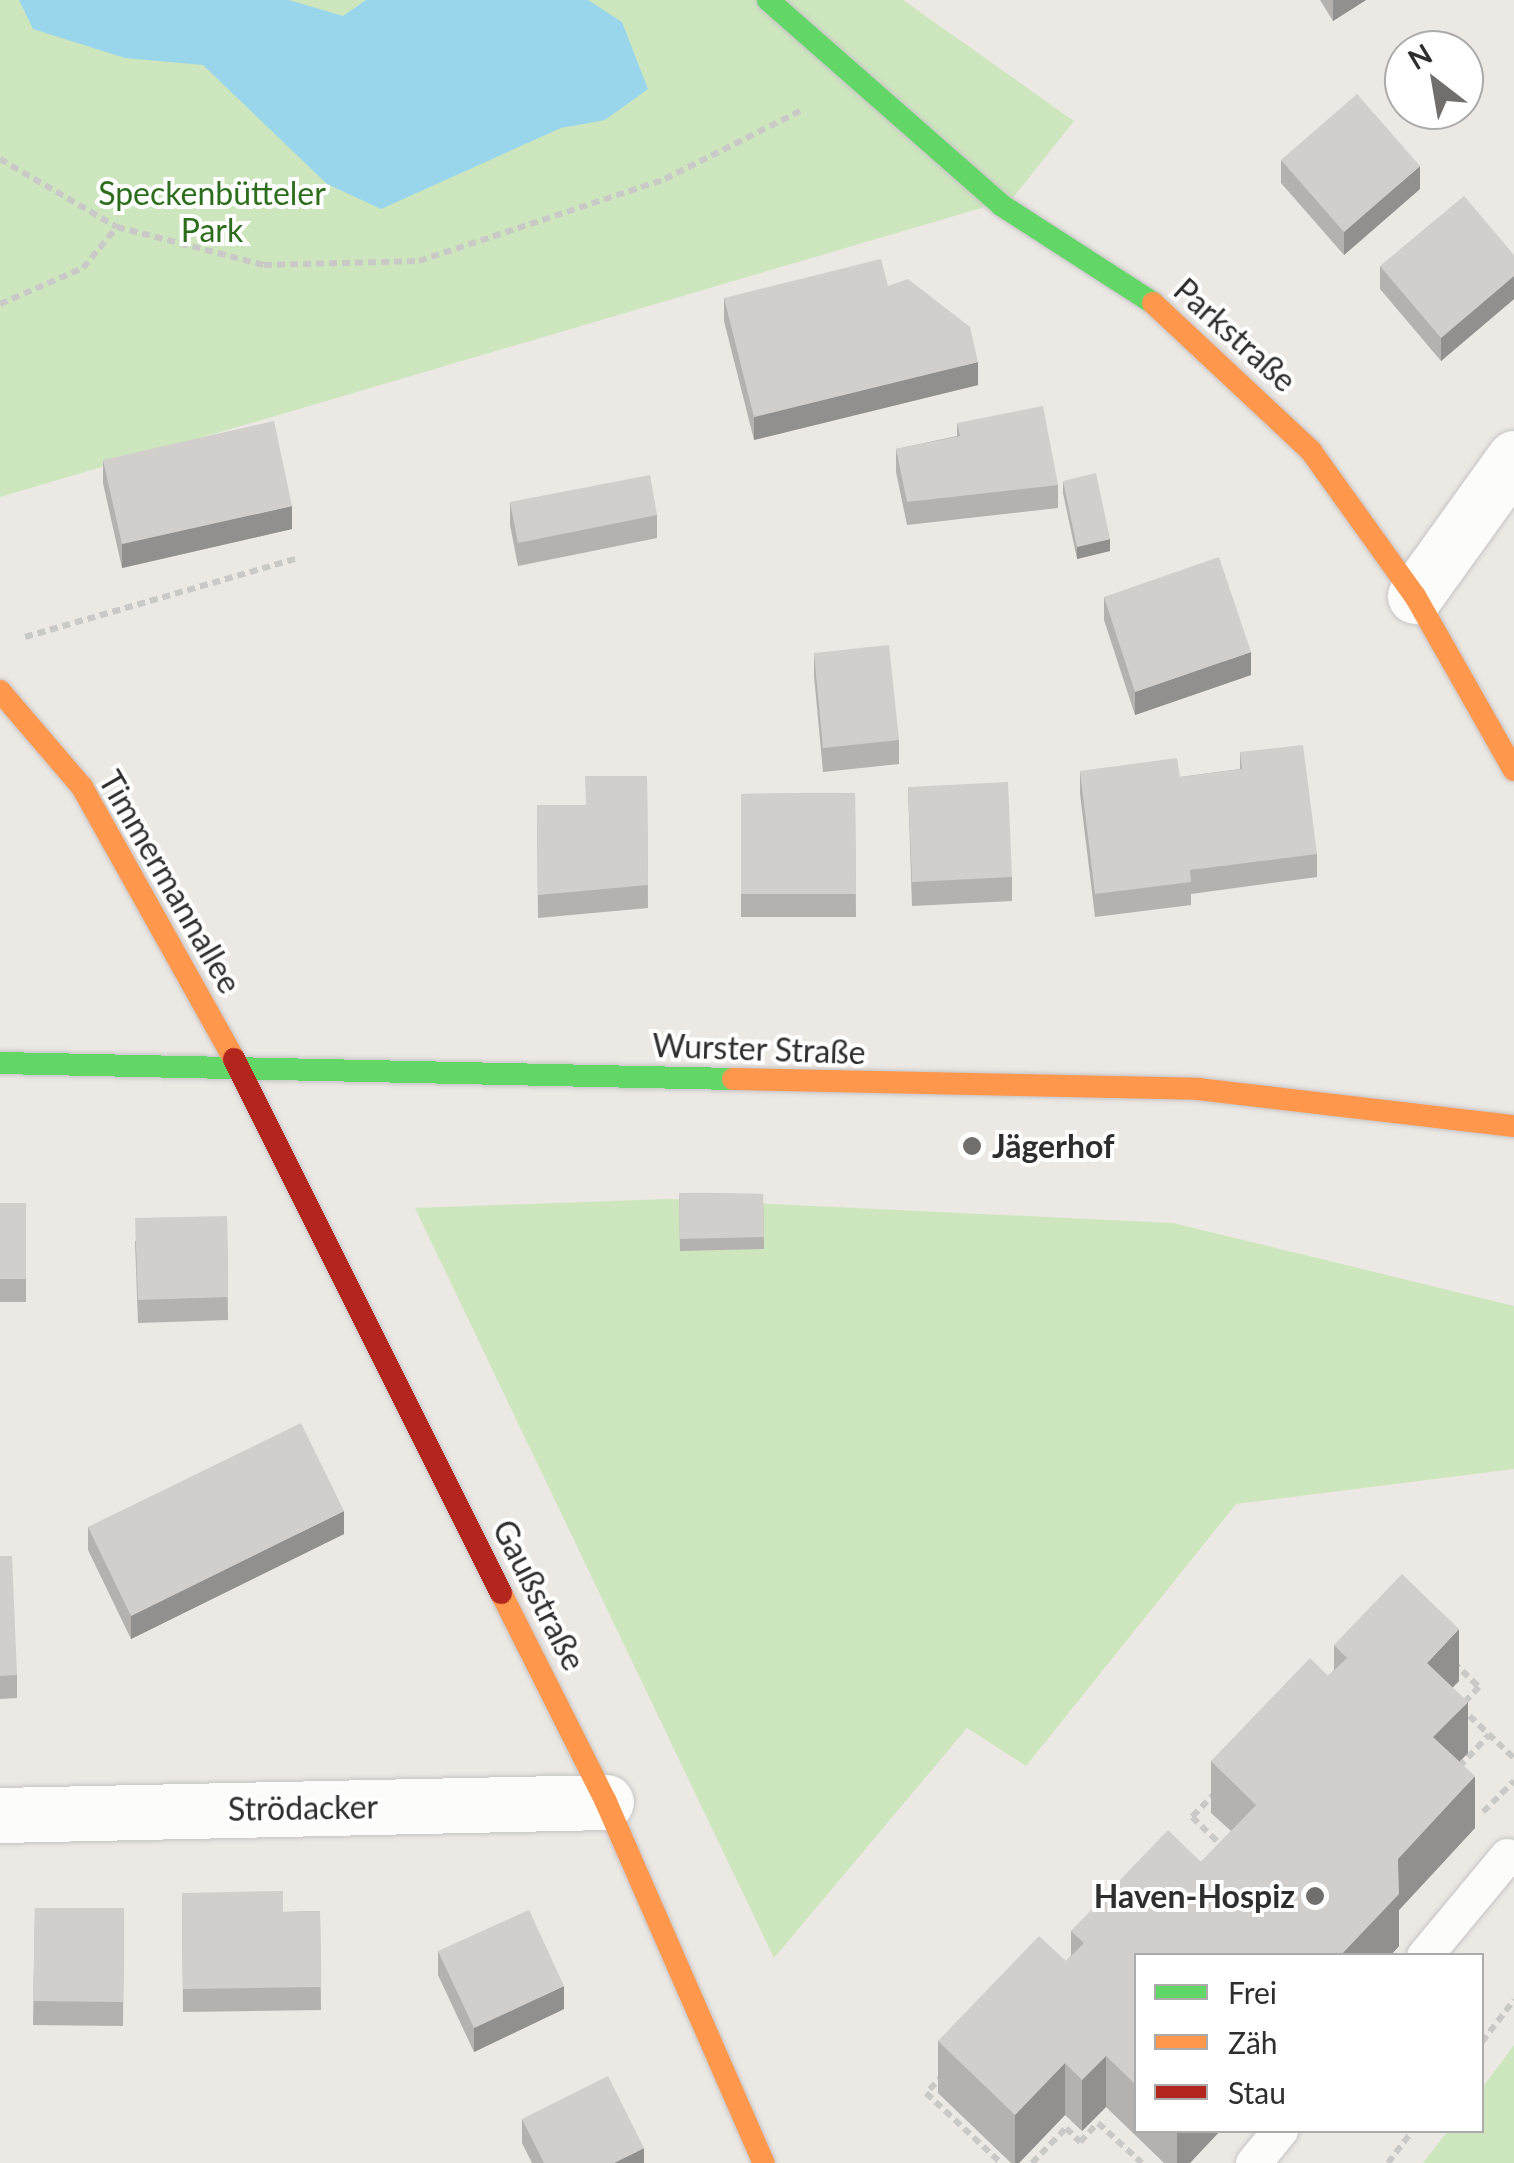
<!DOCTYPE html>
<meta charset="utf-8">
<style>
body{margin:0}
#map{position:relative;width:1514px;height:2163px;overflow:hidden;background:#ece8e4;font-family:Lato,sans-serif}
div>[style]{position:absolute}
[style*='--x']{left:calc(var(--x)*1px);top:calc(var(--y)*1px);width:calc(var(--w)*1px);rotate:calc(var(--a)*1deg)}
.green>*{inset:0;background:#cee6be}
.water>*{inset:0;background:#99d6ec}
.path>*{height:6px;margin-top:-3px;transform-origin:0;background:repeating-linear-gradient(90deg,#c9c9c8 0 8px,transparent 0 13px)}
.roads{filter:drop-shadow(0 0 2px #c5c4c5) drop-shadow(0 0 2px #c5c4c5)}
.lane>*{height:35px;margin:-17.5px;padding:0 17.5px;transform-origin:17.5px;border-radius:17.5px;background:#fcfcfb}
.street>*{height:55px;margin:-27.5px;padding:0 27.5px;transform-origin:27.5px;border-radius:27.5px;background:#fcfcfb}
.fast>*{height:22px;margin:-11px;padding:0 11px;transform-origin:11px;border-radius:11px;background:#63d668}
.slow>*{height:22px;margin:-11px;padding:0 11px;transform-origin:11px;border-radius:11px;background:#ff974d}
.jam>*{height:22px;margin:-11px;padding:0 11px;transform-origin:11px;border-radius:11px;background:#b3261e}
.wall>*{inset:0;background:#b4b1af}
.shaded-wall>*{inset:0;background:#92908e}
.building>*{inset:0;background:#d1cecb}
.dots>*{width:28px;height:28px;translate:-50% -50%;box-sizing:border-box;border:5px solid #fff;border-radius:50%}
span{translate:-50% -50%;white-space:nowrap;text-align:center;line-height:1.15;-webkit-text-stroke:8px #fff;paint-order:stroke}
.park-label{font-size:32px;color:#2c6e1b}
.street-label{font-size:32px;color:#2e2e2e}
.poi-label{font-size:32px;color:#2e2e2e;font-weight:700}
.left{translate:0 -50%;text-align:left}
.right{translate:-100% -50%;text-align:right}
.legend{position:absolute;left:1134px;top:1953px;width:350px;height:180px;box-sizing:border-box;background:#fff;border:2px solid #ababab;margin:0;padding:12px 18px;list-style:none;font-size:30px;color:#2e2e2e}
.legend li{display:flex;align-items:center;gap:20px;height:50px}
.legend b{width:50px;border:2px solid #ababab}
.north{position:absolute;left:1384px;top:30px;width:100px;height:100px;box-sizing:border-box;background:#fff;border:2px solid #ababab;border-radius:50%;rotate:329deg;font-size:28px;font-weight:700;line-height:40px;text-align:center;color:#2e2e2e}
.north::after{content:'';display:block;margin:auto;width:35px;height:45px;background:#706f6e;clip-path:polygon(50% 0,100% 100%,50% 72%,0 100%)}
</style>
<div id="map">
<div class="green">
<i style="clip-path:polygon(0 0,903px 0,1074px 121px,1012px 199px,0 497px)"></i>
<i style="clip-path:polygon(668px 1199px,1173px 1223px,1514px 1306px,1514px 1469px,1236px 1504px,1026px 1766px,967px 1728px,774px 1958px,415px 1208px)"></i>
<i style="clip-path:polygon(1514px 2045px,1514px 2163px,1423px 2163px,1448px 2131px,1482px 2130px,1482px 2088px)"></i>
</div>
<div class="water">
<i style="clip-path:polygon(19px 0,289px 0,343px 16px,366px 0,588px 0,622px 22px,648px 89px,605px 120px,561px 128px,381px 209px,327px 184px,203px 65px,125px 58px,33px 29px)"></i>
</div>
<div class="path">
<i style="--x:0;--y:159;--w:135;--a:30.2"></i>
<i style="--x:117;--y:227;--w:152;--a:14.5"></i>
<i style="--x:264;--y:265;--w:155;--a:-1.5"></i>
<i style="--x:419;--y:261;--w:259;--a:-18.4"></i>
<i style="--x:665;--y:179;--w:156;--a:-26.7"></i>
<i style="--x:0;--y:304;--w:90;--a:-23.4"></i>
<i style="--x:83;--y:268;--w:53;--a:-50.3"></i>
<i style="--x:25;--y:637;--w:284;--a:-16.1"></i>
<i style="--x:1453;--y:1662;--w:36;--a:44"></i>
<i style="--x:1479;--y:1687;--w:28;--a:134"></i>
<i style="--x:1460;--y:1707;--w:74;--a:43.4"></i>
<i style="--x:1459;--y:1767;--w:44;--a:-46.8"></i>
<i style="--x:1216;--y:1792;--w:35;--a:134"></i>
<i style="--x:1192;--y:1817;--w:43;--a:44.1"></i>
<i style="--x:1483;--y:1812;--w:44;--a:-45"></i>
<i style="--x:1482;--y:2042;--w:53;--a:-52.7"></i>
<i style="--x:944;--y:2074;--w:26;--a:133"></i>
<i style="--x:926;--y:2093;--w:103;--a:43"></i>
<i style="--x:1032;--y:2163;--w:49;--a:-45.8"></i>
<i style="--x:1066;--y:2128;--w:20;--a:45"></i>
<i style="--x:1080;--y:2142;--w:26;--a:-47"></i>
<i style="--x:1098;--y:2123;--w:59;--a:42.3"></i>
<i style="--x:1388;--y:2163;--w:41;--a:-52.9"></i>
</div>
<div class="roads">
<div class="lane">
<i style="--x:1424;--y:1956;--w:130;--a:-50.3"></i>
<i style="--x:1253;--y:2163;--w:43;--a:-50.7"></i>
</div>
<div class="street">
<i style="--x:1415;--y:596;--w:170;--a:-54.3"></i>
<i style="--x:0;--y:1815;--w:606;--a:-1.23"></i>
</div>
<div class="fast">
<i style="--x:768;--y:0;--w:310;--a:41.3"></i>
<i style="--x:1001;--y:205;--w:181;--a:32.8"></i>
<i style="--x:0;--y:1063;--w:733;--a:1.25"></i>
</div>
<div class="slow">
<i style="--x:1153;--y:303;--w:216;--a:43.1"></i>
<i style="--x:1311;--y:451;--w:178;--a:54.4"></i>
<i style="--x:1415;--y:596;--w:200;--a:60.4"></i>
<i style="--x:0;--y:691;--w:126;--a:49.5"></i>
<i style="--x:82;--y:787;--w:312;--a:60.8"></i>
<i style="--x:733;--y:1079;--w:465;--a:1.2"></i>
<i style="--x:1198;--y:1089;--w:318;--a:6.7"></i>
<i style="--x:501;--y:1593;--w:234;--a:63.3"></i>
<i style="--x:606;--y:1802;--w:394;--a:66.4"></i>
</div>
<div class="jam">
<i style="--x:234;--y:1059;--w:597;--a:63.43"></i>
</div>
</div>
<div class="wall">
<i style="clip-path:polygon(1320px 0,1366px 0,1333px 21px)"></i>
<i style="clip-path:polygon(1281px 160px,1420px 189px,1344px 255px,1281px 183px)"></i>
<i style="clip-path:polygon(1514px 255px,1514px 299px,1441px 361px,1380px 289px,1380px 266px)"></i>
<i style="clip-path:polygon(888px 286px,978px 385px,754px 440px,724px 321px,724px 298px)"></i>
<i style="clip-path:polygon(957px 423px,1058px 485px,1058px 508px,907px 525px,896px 472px,896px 449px,957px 436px)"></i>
<i style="clip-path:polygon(103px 460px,292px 529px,122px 568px,103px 483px)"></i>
<i style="clip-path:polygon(1063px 481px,1110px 551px,1077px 559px,1063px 493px)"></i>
<i style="clip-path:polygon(510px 502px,657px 515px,657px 538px,518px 566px,510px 525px)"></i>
<i style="clip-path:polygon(1104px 597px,1251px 675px,1135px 715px,1104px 620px)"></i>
<i style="clip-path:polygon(814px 653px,899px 740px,899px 764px,823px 772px,814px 676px)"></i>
<i style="clip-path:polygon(1240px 752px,1317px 854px,1317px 877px,1191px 894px,1191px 905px,1095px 917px,1080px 794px,1080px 771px,1180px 777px,1240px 769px)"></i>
<i style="clip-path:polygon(647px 776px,648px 908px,538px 918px,537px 805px,585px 805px)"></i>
<i style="clip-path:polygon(908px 787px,1012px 877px,1012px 901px,912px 906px)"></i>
<i style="clip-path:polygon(855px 793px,856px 917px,741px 917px,741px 794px)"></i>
<i style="clip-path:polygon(679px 1193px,763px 1194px,764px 1249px,680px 1251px)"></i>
<i style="clip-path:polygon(0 1203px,26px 1203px,26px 1302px,0 1302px)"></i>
<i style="clip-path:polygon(227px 1216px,228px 1320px,138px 1323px,135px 1241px)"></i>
<i style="clip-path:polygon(88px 1527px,344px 1534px,131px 1639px,88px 1550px)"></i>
<i style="clip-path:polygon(0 1556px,17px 1675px,17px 1698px,0 1699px)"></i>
<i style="clip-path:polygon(1334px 1645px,1459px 1681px,1452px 1687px,1468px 1753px,1460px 1761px,1475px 1828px,1399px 1910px,1399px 1946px,1390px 1956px,1136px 1956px,1136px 2130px,1221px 2130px,1190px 2163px,1164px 2163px,1106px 2107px,1082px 2131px,1065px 2115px,1019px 2163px,1011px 2163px,938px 2093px,938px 2041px,1066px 1961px,1071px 1956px,1071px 1931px,1201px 1862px,1231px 1831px,1211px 1813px,1211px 1761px,1328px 1676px,1334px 1670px)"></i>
<i style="clip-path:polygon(182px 1893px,283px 1912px,320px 1911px,321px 2010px,183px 2012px)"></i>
<i style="clip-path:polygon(35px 1908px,124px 1908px,123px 2026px,33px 2025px)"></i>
<i style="clip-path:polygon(438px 1951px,564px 2009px,474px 2052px,438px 1975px)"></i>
<i style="clip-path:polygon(522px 2119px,644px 2163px,532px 2163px,522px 2143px)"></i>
</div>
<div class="shaded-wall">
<i style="clip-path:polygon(1333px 0,1366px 0,1333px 21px)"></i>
<i style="clip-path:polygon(1420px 166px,1420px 189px,1344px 255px,1344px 232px)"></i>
<i style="clip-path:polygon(1514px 276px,1514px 299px,1441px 361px,1441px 338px)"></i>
<i style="clip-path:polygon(978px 362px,978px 385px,754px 440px,754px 417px)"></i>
<i style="clip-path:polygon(292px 506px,292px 529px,122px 568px,122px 544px)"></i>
<i style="clip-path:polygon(1110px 539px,1110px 551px,1077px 559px,1077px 547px)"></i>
<i style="clip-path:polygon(1251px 652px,1251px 675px,1135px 715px,1135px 692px)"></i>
<i style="clip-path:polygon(344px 1511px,344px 1534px,131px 1639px,131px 1616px)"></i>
<i style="clip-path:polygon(1459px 1629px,1459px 1681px,1427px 1714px,1427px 1663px)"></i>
<i style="clip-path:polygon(1468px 1702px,1468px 1753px,1433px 1788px,1433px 1737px)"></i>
<i style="clip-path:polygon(1475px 1776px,1475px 1828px,1399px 1910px,1399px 1946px,1390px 1956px,1340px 1956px,1398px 1859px)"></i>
<i style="clip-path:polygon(564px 1986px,564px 2009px,474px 2052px,474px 2028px)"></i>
<i style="clip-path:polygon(1106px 2056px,1106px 2107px,1082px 2131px,1082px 2080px)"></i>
<i style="clip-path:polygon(1065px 2063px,1065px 2115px,1019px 2163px,1015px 2163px,1015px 2115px)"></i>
<i style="clip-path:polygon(1177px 2130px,1221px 2130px,1190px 2163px,1177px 2163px)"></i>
<i style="clip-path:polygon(644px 2148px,644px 2163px,614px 2163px)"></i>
</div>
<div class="building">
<i style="clip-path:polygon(1357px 94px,1420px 166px,1344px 232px,1281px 160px)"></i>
<i style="clip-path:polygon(1464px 196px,1514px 255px,1514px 276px,1441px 338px,1380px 266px)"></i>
<i style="clip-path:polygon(881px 259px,888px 286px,908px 279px,970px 327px,978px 362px,754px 417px,724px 298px)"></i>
<i style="clip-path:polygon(1043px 406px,1058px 485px,907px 502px,896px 449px,960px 436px,957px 423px)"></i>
<i style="clip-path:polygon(274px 421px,292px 506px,122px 544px,103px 460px)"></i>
<i style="clip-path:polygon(1096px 473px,1110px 539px,1077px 547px,1063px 481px)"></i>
<i style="clip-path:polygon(650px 475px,657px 515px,518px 543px,510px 502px)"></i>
<i style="clip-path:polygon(1219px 557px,1251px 652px,1135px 692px,1104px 597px)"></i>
<i style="clip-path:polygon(889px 645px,899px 740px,823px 748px,814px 653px)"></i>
<i style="clip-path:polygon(1303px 745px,1317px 854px,1190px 870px,1191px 882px,1095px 894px,1080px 771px,1177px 758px,1180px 777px,1242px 769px,1240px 752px)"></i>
<i style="clip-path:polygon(585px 776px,647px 776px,648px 885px,538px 895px,537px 805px,586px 805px)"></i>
<i style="clip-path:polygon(1008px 782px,1012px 877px,912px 882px,908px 787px)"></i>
<i style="clip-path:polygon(855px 793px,856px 894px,741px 894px,741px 794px)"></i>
<i style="clip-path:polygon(679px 1193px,763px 1194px,764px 1237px,680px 1239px)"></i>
<i style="clip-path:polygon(0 1203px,26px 1203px,26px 1279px,0 1279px)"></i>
<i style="clip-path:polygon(227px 1216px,228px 1297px,138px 1300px,135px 1218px)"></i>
<i style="clip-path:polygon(301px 1423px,344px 1511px,131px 1616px,88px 1527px)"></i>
<i style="clip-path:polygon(0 1556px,12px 1556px,17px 1675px,0 1676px)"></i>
<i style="clip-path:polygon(1402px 1574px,1459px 1629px,1427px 1663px,1468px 1702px,1433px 1737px,1475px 1776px,1398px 1859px,1399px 1894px,1340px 1956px,1136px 1956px,1136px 2085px,1106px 2056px,1082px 2080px,1065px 2063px,1015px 2115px,938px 2041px,1039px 1936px,1066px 1961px,1084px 1943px,1071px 1931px,1168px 1830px,1201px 1862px,1256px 1805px,1211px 1761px,1310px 1658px,1328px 1676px,1347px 1658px,1334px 1645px)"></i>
<i style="clip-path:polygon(283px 1891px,283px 1912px,320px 1911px,321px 1987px,183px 1989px,182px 1893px)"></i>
<i style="clip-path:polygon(35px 1908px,124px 1908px,123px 2002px,33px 2001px)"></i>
<i style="clip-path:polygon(529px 1910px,564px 1986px,474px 2028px,438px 1951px)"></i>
<i style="clip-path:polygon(608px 2076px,644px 2148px,614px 2163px,544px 2163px,522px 2119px)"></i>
</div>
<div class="dots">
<i style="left:972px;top:1146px;background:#706f6e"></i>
<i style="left:1315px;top:1896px;background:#706f6e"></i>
</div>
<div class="park-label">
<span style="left:212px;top:212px">Speckenbütteler<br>Park</span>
</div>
<div class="street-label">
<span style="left:1235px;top:335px;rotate:42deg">Parkstraße</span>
<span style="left:170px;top:882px;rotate:60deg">Timmermannallee</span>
<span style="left:759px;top:1049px;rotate:2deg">Wurster Straße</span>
<span style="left:539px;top:1595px;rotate:63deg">Gaußstraße</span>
<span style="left:303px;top:1808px;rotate:-1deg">Strödacker</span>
</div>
<div class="poi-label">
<span class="left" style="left:992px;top:1146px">Jägerhof</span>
<span class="right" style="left:1295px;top:1896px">Haven-Hospiz</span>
</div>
<ul class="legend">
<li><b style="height:12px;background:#63d668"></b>Frei</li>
<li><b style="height:12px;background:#ff974d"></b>Zäh</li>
<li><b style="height:12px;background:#b3261e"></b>Stau</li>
</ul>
<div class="north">N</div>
</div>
